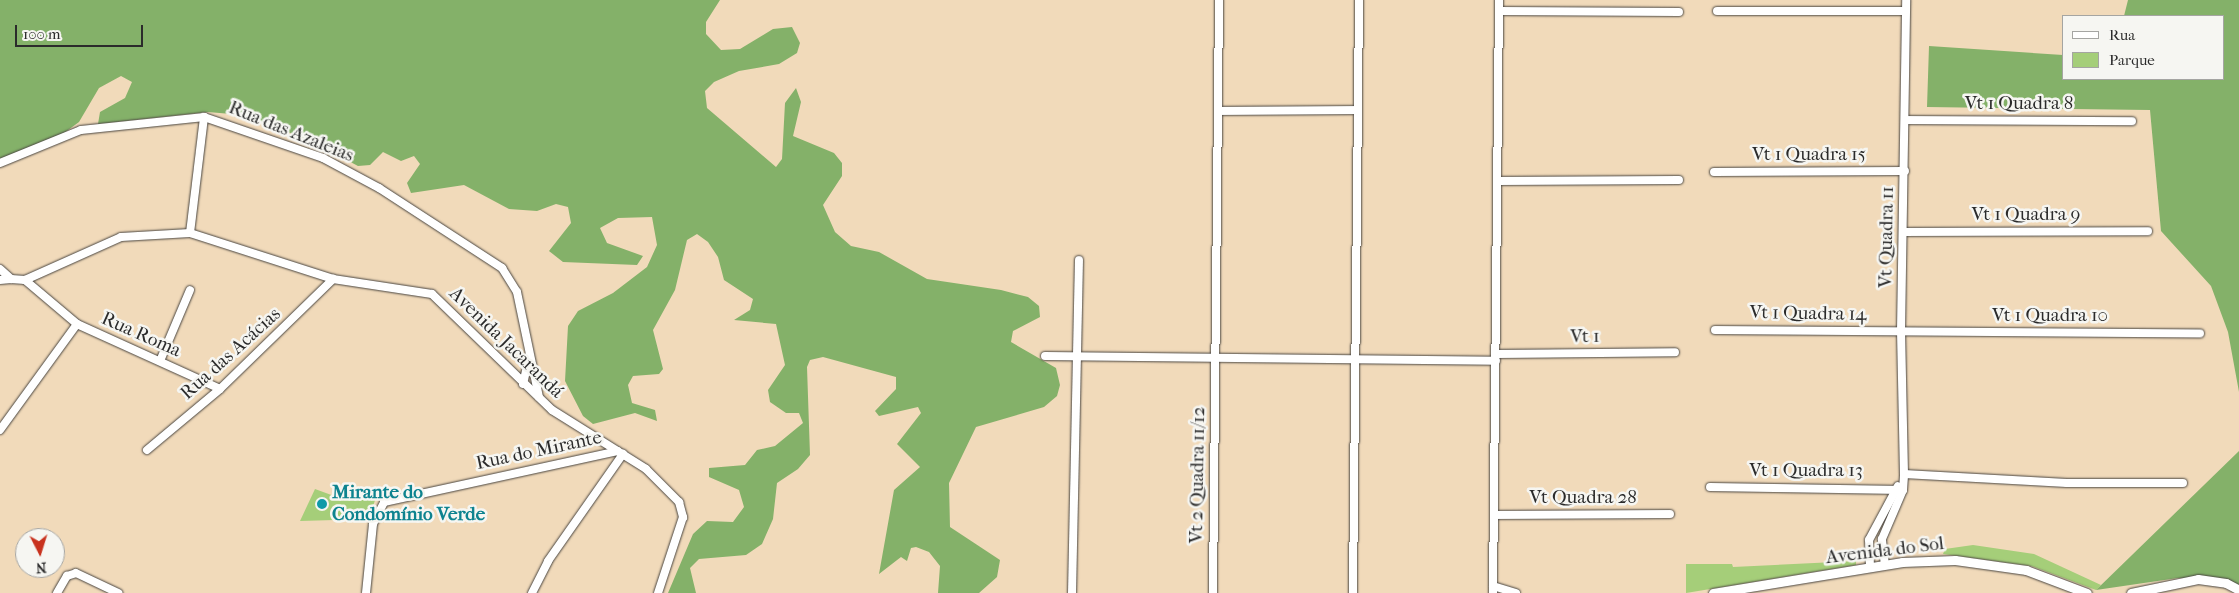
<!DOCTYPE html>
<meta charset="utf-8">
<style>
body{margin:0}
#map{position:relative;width:2239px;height:593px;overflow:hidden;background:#f1daba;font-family:"IM FELL French Canon",serif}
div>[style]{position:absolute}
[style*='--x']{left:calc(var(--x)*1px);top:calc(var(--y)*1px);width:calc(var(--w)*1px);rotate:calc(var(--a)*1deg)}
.green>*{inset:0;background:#a5ce79}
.forest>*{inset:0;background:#84b169}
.roads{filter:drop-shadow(0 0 1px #494540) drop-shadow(0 0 1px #494540)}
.minor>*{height:8px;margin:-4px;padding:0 4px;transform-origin:4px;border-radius:4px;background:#fff}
.tertiary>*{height:9px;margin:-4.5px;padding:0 4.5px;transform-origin:4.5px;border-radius:4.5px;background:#fff}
.dots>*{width:14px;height:14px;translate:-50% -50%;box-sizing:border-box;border:2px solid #f6f6f2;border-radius:50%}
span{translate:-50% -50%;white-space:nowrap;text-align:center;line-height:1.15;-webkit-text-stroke:5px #f6f6f2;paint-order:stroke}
.street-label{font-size:19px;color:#2b2b2b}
.culture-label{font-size:19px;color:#0d838f;font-weight:700}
.left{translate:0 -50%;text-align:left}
.legend{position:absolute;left:2062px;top:15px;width:162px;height:65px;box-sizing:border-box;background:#f6f6f2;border:1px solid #a5a5a2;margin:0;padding:6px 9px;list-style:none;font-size:15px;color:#2b2b2b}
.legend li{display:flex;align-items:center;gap:10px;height:25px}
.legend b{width:25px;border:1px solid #a5a5a2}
.north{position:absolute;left:15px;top:528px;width:50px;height:50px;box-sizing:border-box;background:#f6f6f2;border:1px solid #a5a5a2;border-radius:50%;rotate:175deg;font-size:14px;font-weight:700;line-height:20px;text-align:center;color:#2b2b2b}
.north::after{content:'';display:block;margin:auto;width:18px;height:22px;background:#c8321e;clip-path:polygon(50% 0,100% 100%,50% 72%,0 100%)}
.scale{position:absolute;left:15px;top:25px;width:128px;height:22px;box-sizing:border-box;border:2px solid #2b2b2b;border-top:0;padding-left:6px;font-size:15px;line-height:18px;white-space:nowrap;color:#2b2b2b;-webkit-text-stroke:4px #f6f6f2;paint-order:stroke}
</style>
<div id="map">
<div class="green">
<i style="clip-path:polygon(315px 489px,345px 500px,377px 494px,369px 519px,300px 521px)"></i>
<i style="clip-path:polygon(1973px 545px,2034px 554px,2101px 585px,2096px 590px,2031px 566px,1943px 554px,1945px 549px)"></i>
<i style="clip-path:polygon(1856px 561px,1856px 565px,1686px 593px,1686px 564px,1732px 564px,1733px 567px)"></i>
</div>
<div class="forest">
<i style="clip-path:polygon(0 0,720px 0,706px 22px,706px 34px,721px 50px,740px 49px,773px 29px,792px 27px,800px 43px,797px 53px,779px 64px,739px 71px,714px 82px,705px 91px,707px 108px,776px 167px,782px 159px,785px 103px,796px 88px,801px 102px,793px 136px,834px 153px,842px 163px,842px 176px,823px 205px,835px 232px,851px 246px,879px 252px,927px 279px,1001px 290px,1028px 297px,1039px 306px,1040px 317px,1013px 331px,1011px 342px,1056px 368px,1060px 385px,1057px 396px,1044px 407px,976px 427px,949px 483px,950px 527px,1000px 560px,997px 577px,979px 593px,938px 593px,940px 566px,929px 552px,916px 547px,911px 548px,907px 561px,901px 557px,879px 574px,894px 490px,920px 467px,897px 444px,921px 413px,918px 407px,879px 416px,875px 411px,896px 389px,896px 377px,823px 357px,810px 360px,807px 367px,810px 455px,798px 469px,777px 483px,773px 519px,762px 544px,746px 555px,699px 559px,690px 568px,696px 593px,668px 593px,693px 534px,707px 521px,733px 522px,744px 507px,739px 490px,709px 477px,709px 468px,745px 465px,757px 450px,775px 446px,803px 423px,799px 413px,786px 413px,770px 402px,768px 390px,785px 365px,776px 324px,734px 320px,750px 310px,753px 299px,724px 280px,718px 257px,708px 242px,697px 234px,687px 240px,675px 290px,653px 330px,663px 369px,659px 374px,633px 376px,628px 385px,632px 403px,655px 410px,657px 421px,635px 413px,593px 424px,583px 416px,565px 381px,568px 326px,578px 311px,613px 293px,647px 267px,657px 245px,652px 217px,618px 218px,600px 228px,607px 243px,643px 256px,637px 265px,563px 262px,549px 251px,571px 223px,568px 207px,556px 204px,537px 211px,509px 209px,464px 185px,411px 193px,407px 183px,420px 164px,414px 156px,401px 161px,383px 152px,370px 165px,358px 166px,309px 140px,243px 115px,208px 112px,98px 124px,100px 112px,125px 98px,132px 82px,121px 76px,99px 88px,79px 122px,64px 133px,0 159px)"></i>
<i style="clip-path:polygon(2128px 0,2239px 0,2239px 392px,2228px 332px,2211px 286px,2161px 231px,2150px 110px,1927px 107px,1929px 46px,2063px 55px,2063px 79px,2223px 79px,2223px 16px,2124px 16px)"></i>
<i style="clip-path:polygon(2239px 451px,2239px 588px,2222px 580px,2178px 578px,2096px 590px)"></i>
</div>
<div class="roads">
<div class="minor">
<i style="--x:1499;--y:11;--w:180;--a:0.3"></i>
<i style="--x:1717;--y:11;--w:189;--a:0"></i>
<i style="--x:1218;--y:111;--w:140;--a:-0.4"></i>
<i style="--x:1905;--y:120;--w:227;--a:0.3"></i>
<i style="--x:0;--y:163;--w:87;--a:-22.2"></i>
<i style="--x:81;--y:130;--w:124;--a:-6"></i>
<i style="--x:204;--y:117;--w:126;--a:19"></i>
<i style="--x:323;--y:158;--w:64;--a:28.2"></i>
<i style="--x:379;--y:188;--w:147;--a:33"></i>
<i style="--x:502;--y:268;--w:28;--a:58"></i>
<i style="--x:517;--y:292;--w:107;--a:78.2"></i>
<i style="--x:1714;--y:172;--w:191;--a:-0.3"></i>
<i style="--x:1497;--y:181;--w:182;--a:-0.3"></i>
<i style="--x:1904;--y:232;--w:244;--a:-0.2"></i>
<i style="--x:190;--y:233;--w:117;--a:-83.1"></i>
<i style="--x:0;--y:269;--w:15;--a:42"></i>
<i style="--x:11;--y:279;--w:14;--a:4"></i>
<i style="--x:25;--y:280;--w:105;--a:-24.1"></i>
<i style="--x:121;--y:237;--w:69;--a:-3.3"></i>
<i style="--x:190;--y:233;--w:150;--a:17.8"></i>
<i style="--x:333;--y:279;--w:100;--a:8.6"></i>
<i style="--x:432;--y:294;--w:167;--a:44"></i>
<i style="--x:552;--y:410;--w:111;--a:32.1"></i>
<i style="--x:646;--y:469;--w:47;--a:45"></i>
<i style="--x:679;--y:502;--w:16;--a:75"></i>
<i style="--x:683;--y:517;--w:80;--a:108.2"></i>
<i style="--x:0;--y:280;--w:11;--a:-5"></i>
<i style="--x:25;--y:280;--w:68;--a:40.2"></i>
<i style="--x:77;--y:324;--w:157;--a:24.4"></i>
<i style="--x:1715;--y:330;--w:485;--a:0.4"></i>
<i style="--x:1496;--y:354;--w:179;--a:-0.6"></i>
<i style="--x:1045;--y:356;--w:451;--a:0.6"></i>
<i style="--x:160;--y:361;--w:77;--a:-67.1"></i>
<i style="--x:523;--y:384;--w:26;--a:-77"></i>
<i style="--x:0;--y:430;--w:131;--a:-54"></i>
<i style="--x:147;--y:450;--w:95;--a:-39.9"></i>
<i style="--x:220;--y:389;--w:158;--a:-44.2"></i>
<i style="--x:1904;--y:474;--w:163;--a:3.2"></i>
<i style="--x:2067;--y:483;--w:116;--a:0"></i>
<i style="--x:1710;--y:487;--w:193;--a:0.9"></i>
<i style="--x:1495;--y:515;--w:175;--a:-0.3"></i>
<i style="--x:1885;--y:565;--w:26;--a:-97"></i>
<i style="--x:1882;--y:539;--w:53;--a:-66.8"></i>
<i style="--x:1903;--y:490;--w:16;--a:-86"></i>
<i style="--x:1904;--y:474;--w:143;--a:-91.2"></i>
<i style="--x:1901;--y:331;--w:331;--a:-89.1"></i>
<i style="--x:1870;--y:567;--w:27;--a:-92"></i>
<i style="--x:1869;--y:540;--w:61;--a:-61.8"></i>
<i style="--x:1493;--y:586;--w:24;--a:17"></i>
<i style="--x:57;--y:593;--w:20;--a:-60"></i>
<i style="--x:67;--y:576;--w:9;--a:-18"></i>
<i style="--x:76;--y:573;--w:47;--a:25.5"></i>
<i style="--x:366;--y:593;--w:69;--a:-84.2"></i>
<i style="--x:373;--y:524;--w:25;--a:-63"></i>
<i style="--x:384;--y:502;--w:239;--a:-12.3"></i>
<i style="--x:532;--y:593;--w:36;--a:-63"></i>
<i style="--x:548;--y:561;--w:131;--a:-55"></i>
<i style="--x:1072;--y:593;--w:333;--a:-88.8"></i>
<i style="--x:1213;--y:593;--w:593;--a:-89.42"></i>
<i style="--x:1353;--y:593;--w:593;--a:-89.42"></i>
<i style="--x:1493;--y:593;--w:593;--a:-89.42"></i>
</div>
<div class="tertiary">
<i style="--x:1713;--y:593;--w:192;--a:-9.3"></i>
<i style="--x:1902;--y:562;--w:53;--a:-2.2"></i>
<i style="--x:1955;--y:560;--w:72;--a:8"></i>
<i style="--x:2026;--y:570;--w:65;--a:20.7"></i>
<i style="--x:2131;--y:593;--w:68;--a:-11.8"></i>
<i style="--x:2198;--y:579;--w:28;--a:8"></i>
<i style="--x:2226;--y:583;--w:15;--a:28"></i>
</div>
</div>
<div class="dots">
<i style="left:322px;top:504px;background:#0f9aa8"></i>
</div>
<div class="street-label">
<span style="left:2019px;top:104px">Vt 1 Quadra 8</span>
<span style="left:291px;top:132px;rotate:22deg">Rua das Azaleias</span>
<span style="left:1809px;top:155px">Vt 1 Quadra 15</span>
<span style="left:2026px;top:215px">Vt 1 Quadra 9</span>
<span style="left:1887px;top:237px;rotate:-89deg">Vt Quadra 11</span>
<span style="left:1808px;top:314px;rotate:1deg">Vt 1 Quadra 14</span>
<span style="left:2050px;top:316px">Vt 1 Quadra 10</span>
<span style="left:141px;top:335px;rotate:24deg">Rua Roma</span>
<span style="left:1585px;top:337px;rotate:-1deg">Vt 1</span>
<span style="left:506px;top:343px;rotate:44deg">Avenida Jacarandá</span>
<span style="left:231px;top:354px;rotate:-42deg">Rua das Acácias</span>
<span style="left:539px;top:451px;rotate:-12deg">Rua do Mirante</span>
<span style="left:1806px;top:471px">Vt 1 Quadra 13</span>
<span style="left:1198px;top:475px;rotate:-89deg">Vt 2 Quadra 11/12</span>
<span style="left:1583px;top:498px">Vt Quadra 28</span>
<span style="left:1885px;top:551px;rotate:-7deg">Avenida do Sol</span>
</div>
<div class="culture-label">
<span class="left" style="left:332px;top:504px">Mirante do<br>Condomínio Verde</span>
</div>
<ul class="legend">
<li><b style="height:6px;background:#fff"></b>Rua</li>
<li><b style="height:14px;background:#a5ce79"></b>Parque</li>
</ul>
<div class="north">N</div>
<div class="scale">100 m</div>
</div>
